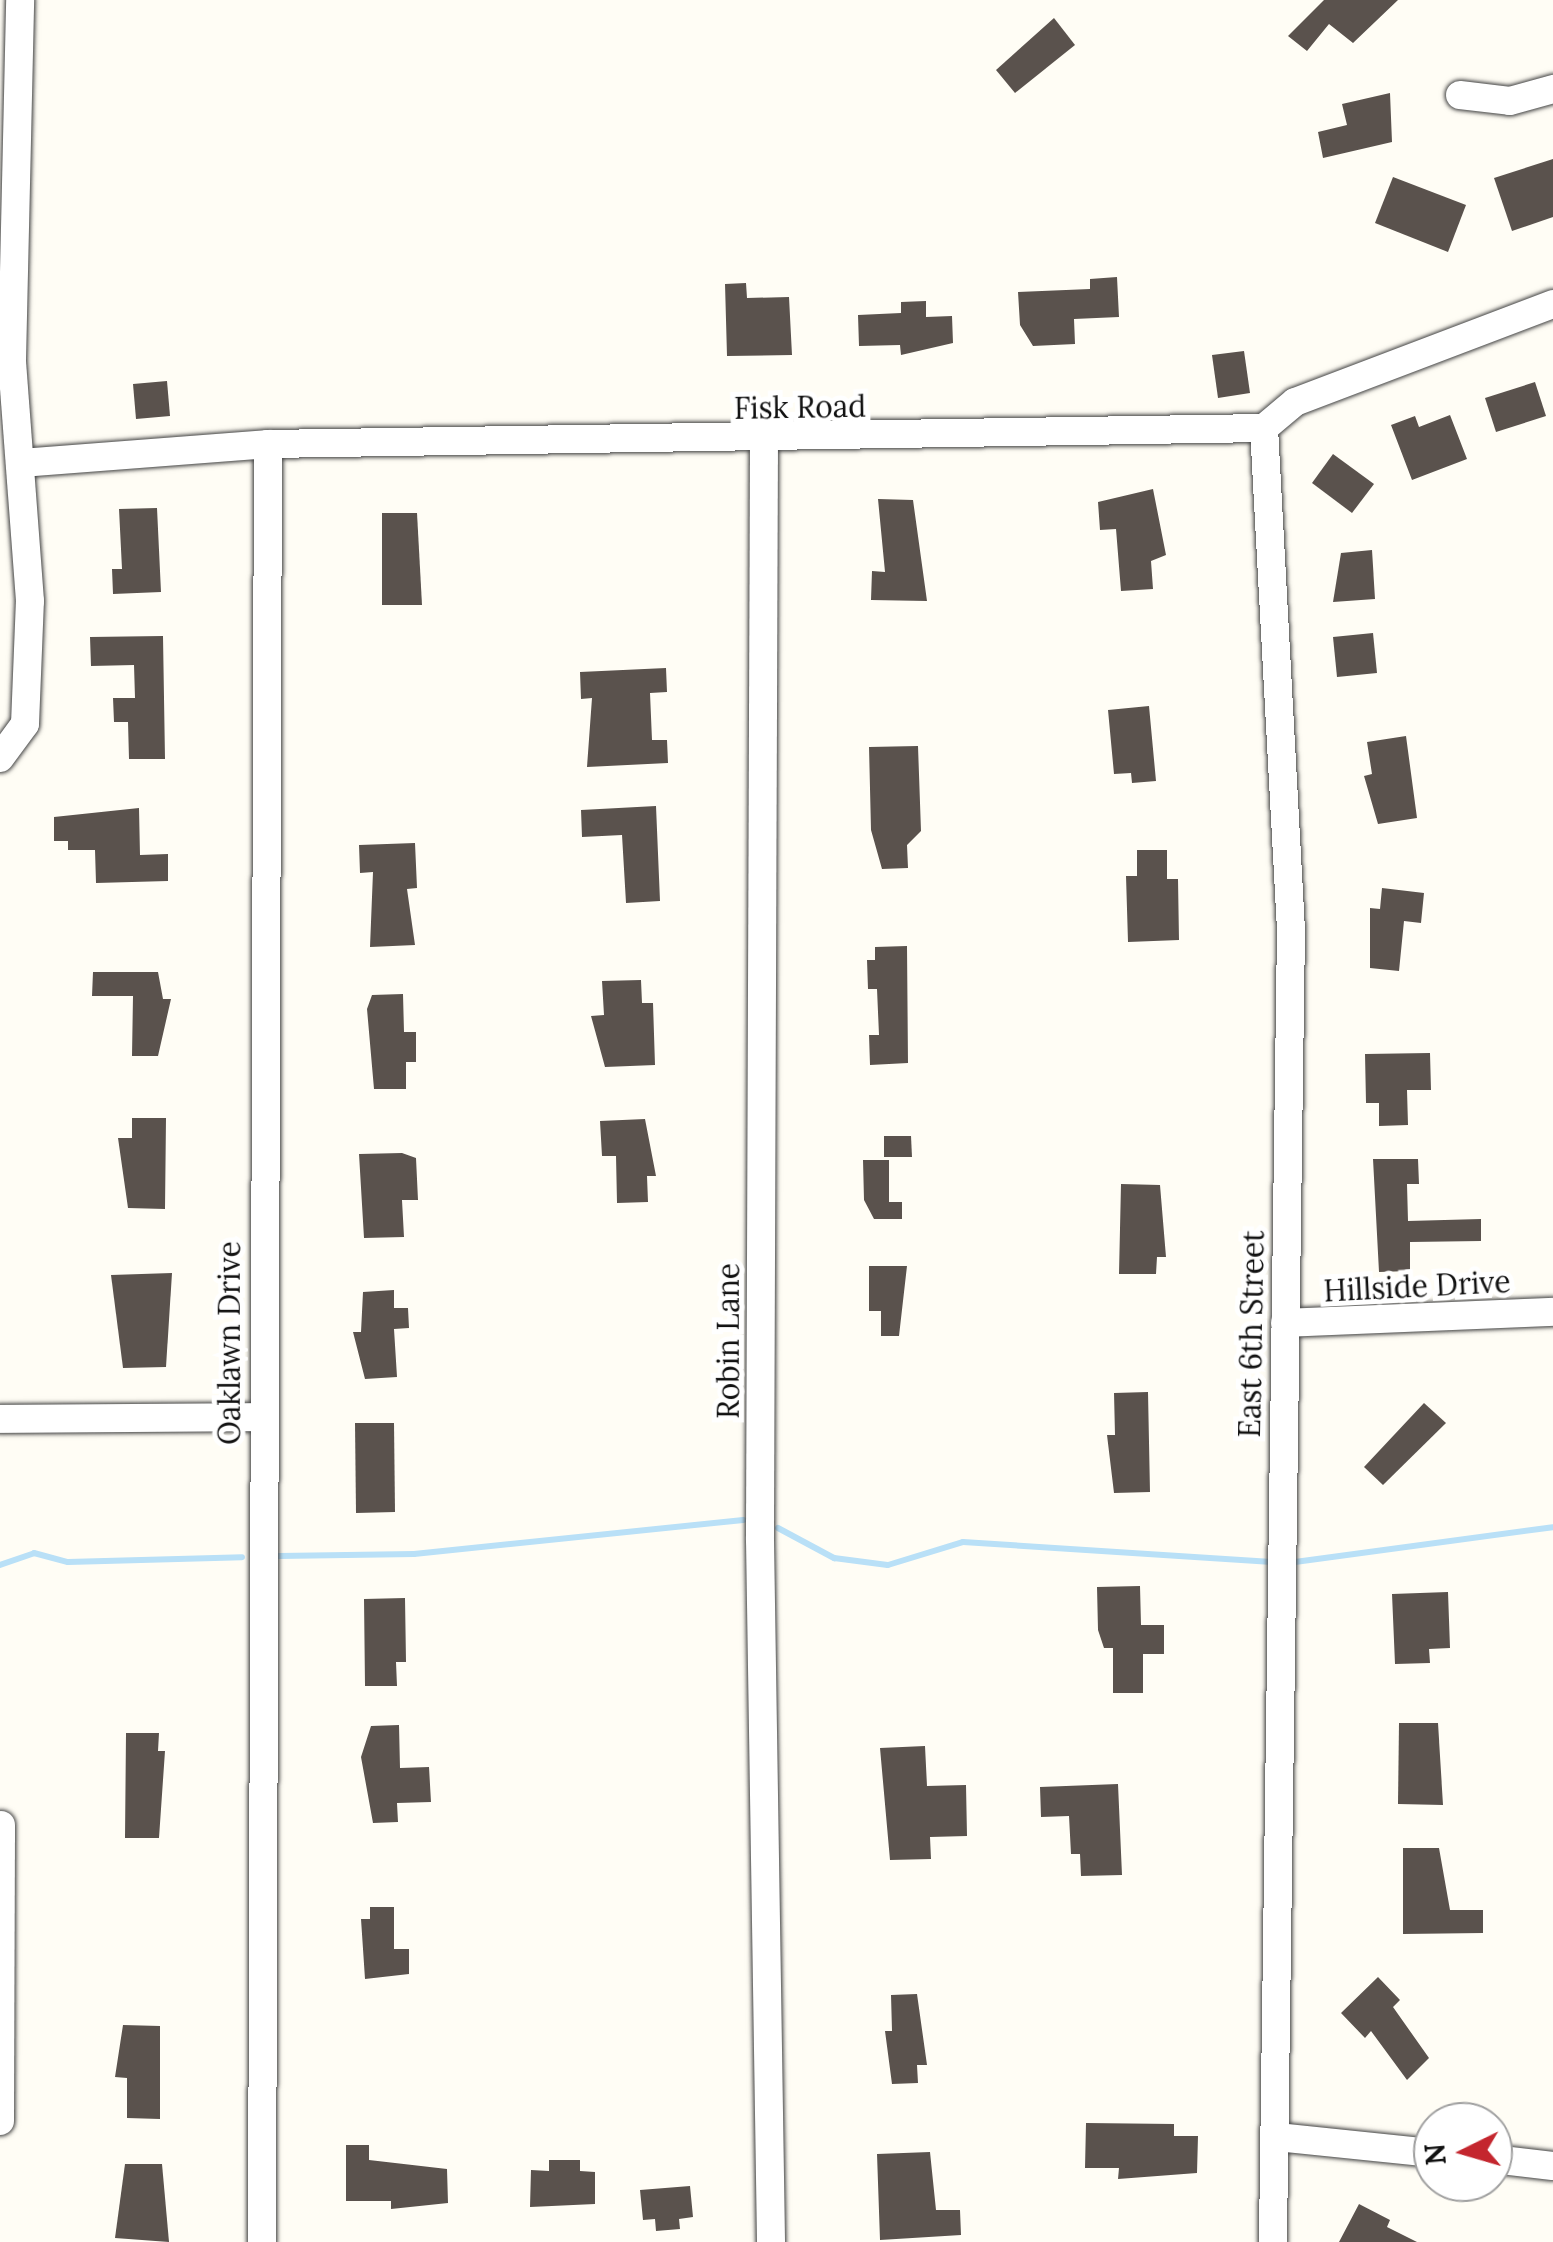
<!DOCTYPE html>
<style>
body{margin:0}
#map{position:relative;width:1553px;height:2242px;overflow:hidden;background:#fffdf5;font-family:Lora,serif}
div>[style]{position:absolute}
[style*='--x']{left:calc(var(--x)*1px);top:calc(var(--y)*1px);width:calc(var(--w)*1px);rotate:calc(var(--a)*1deg)}
.stream>*{height:6px;margin:-3px;padding:0 3px;transform-origin:3px;border-radius:3px;background:#b9e0f7}
.building>*{inset:0;background:#5a524d}
.roads{filter:drop-shadow(0 0 2px #444) drop-shadow(0 0 2px #444)}
.minor>*{height:28px;margin:-14px;padding:0 14px;transform-origin:14px;border-radius:14px;background:#fff}
span{translate:-50% -50%;white-space:nowrap;text-align:center;line-height:1.15;-webkit-text-stroke:10px #fff;paint-order:stroke}
.street-label{font-size:30px;color:#111}
.north{position:absolute;left:1413px;top:2102px;width:100px;height:100px;box-sizing:border-box;background:#fff;border:2px solid #a0a0a0;border-radius:50%;rotate:265deg;font-size:28px;font-weight:700;line-height:40px;text-align:center;color:#111}
.north::after{content:'';display:block;margin:auto;width:35px;height:45px;background:#c4262e;clip-path:polygon(50% 0,100% 100%,50% 72%,0 100%)}
</style>
<div id="map">
<div class="stream">
<i style="--x:778;--y:1528;--w:64;--a:28.2"></i>
<i style="--x:834;--y:1558;--w:54;--a:7.4"></i>
<i style="--x:888;--y:1565;--w:78;--a:-17"></i>
<i style="--x:963;--y:1542;--w:311;--a:3.7"></i>
<i style="--x:279;--y:1556;--w:135;--a:-0.8"></i>
<i style="--x:414;--y:1554;--w:331;--a:-5.9"></i>
<i style="--x:1295;--y:1562;--w:260;--a:-7.7"></i>
<i style="--x:0;--y:1565;--w:36;--a:-19"></i>
<i style="--x:34;--y:1553;--w:35;--a:15"></i>
<i style="--x:68;--y:1562;--w:174;--a:-1.6"></i>
</div>
<div class="building">
<i style="clip-path:polygon(1324px 0,1398px 0,1353px 43px,1329px 24px,1307px 51px,1288px 36px)"></i>
<i style="clip-path:polygon(1054px 18px,1075px 45px,1015px 93px,996px 70px)"></i>
<i style="clip-path:polygon(1390px 93px,1392px 142px,1323px 158px,1318px 132px,1347px 125px,1342px 104px)"></i>
<i style="clip-path:polygon(1553px 159px,1553px 217px,1512px 231px,1494px 178px)"></i>
<i style="clip-path:polygon(1393px 177px,1466px 205px,1448px 252px,1375px 223px)"></i>
<i style="clip-path:polygon(1117px 277px,1119px 317px,1074px 319px,1075px 344px,1033px 346px,1020px 325px,1018px 292px,1090px 289px,1090px 279px)"></i>
<i style="clip-path:polygon(746px 283px,747px 298px,789px 297px,792px 355px,727px 356px,725px 284px)"></i>
<i style="clip-path:polygon(926px 301px,926px 317px,952px 316px,953px 343px,901px 355px,900px 345px,859px 346px,858px 315px,901px 313px,901px 302px)"></i>
<i style="clip-path:polygon(1244px 351px,1250px 393px,1218px 398px,1212px 355px)"></i>
<i style="clip-path:polygon(167px 381px,170px 416px,136px 419px,133px 384px)"></i>
<i style="clip-path:polygon(1535px 382px,1546px 416px,1496px 432px,1485px 398px)"></i>
<i style="clip-path:polygon(1450px 415px,1467px 459px,1412px 480px,1391px 425px,1415px 416px,1419px 427px)"></i>
<i style="clip-path:polygon(1333px 454px,1374px 484px,1352px 513px,1312px 483px)"></i>
<i style="clip-path:polygon(1153px 489px,1166px 555px,1151px 561px,1153px 589px,1121px 591px,1116px 529px,1100px 530px,1098px 502px)"></i>
<i style="clip-path:polygon(878px 499px,913px 500px,927px 601px,871px 600px,872px 571px,885px 572px)"></i>
<i style="clip-path:polygon(157px 508px,161px 592px,113px 594px,112px 569px,122px 569px,119px 509px)"></i>
<i style="clip-path:polygon(382px 513px,417px 513px,422px 605px,382px 605px)"></i>
<i style="clip-path:polygon(1372px 550px,1375px 599px,1333px 602px,1341px 553px)"></i>
<i style="clip-path:polygon(1373px 633px,1377px 673px,1337px 677px,1333px 637px)"></i>
<i style="clip-path:polygon(163px 636px,165px 759px,129px 759px,128px 722px,114px 722px,113px 698px,135px 698px,134px 665px,91px 666px,90px 637px)"></i>
<i style="clip-path:polygon(666px 668px,667px 692px,650px 693px,652px 740px,667px 740px,668px 763px,587px 767px,592px 698px,581px 699px,580px 672px)"></i>
<i style="clip-path:polygon(1149px 706px,1156px 781px,1132px 783px,1131px 773px,1114px 774px,1108px 710px)"></i>
<i style="clip-path:polygon(1406px 736px,1417px 818px,1378px 824px,1364px 776px,1372px 774px,1367px 742px)"></i>
<i style="clip-path:polygon(918px 746px,921px 831px,907px 845px,908px 868px,882px 869px,871px 830px,869px 747px)"></i>
<i style="clip-path:polygon(656px 806px,660px 901px,626px 903px,622px 835px,582px 837px,581px 810px)"></i>
<i style="clip-path:polygon(139px 808px,140px 855px,168px 854px,168px 881px,96px 883px,95px 850px,68px 850px,68px 841px,54px 841px,54px 817px)"></i>
<i style="clip-path:polygon(415px 843px,417px 888px,407px 889px,415px 945px,370px 947px,373px 872px,360px 873px,359px 845px)"></i>
<i style="clip-path:polygon(1137px 850px,1167px 850px,1167px 879px,1178px 879px,1179px 940px,1128px 942px,1126px 876px,1137px 876px)"></i>
<i style="clip-path:polygon(1382px 888px,1424px 893px,1421px 923px,1404px 921px,1399px 971px,1370px 968px,1370px 908px,1380px 909px)"></i>
<i style="clip-path:polygon(907px 946px,908px 1063px,870px 1065px,869px 1035px,879px 1035px,877px 989px,868px 989px,867px 960px,875px 960px,875px 947px)"></i>
<i style="clip-path:polygon(93px 972px,158px 972px,163px 999px,171px 999px,158px 1056px,132px 1056px,133px 996px,92px 996px)"></i>
<i style="clip-path:polygon(641px 980px,642px 1003px,653px 1003px,655px 1065px,605px 1067px,591px 1016px,604px 1015px,602px 981px)"></i>
<i style="clip-path:polygon(403px 994px,404px 1032px,416px 1032px,416px 1062px,406px 1062px,406px 1089px,374px 1089px,367px 1009px,372px 995px)"></i>
<i style="clip-path:polygon(1430px 1053px,1431px 1090px,1407px 1090px,1408px 1125px,1379px 1126px,1379px 1103px,1366px 1103px,1365px 1054px)"></i>
<i style="clip-path:polygon(132px 1118px,166px 1118px,165px 1209px,128px 1208px,118px 1138px,132px 1138px)"></i>
<i style="clip-path:polygon(645px 1119px,656px 1176px,647px 1176px,648px 1202px,617px 1203px,616px 1156px,602px 1156px,600px 1121px)"></i>
<i style="clip-path:polygon(884px 1136px,911px 1136px,912px 1157px,884px 1157px)"></i>
<i style="clip-path:polygon(402px 1153px,416px 1158px,418px 1200px,402px 1200px,404px 1237px,364px 1238px,359px 1154px)"></i>
<i style="clip-path:polygon(1373px 1159px,1418px 1159px,1419px 1184px,1407px 1184px,1408px 1221px,1481px 1219px,1481px 1241px,1410px 1242px,1410px 1271px,1379px 1272px)"></i>
<i style="clip-path:polygon(863px 1160px,889px 1160px,889px 1202px,902px 1202px,902px 1219px,874px 1219px,864px 1200px)"></i>
<i style="clip-path:polygon(1121px 1184px,1160px 1185px,1166px 1257px,1157px 1257px,1156px 1274px,1119px 1274px)"></i>
<i style="clip-path:polygon(869px 1266px,907px 1266px,899px 1336px,881px 1336px,881px 1311px,869px 1311px)"></i>
<i style="clip-path:polygon(172px 1273px,166px 1367px,123px 1368px,111px 1275px)"></i>
<i style="clip-path:polygon(394px 1290px,394px 1308px,408px 1308px,409px 1328px,394px 1329px,397px 1377px,365px 1379px,353px 1332px,361px 1332px,363px 1292px)"></i>
<i style="clip-path:polygon(1148px 1392px,1150px 1492px,1114px 1493px,1107px 1435px,1115px 1435px,1114px 1393px)"></i>
<i style="clip-path:polygon(1424px 1403px,1446px 1423px,1383px 1485px,1364px 1467px)"></i>
<i style="clip-path:polygon(355px 1423px,394px 1423px,395px 1512px,356px 1513px)"></i>
<i style="clip-path:polygon(1140px 1586px,1141px 1625px,1164px 1625px,1164px 1654px,1143px 1654px,1143px 1693px,1113px 1693px,1113px 1648px,1104px 1648px,1098px 1630px,1097px 1587px)"></i>
<i style="clip-path:polygon(1448px 1592px,1450px 1648px,1429px 1649px,1430px 1663px,1395px 1664px,1392px 1594px)"></i>
<i style="clip-path:polygon(405px 1598px,406px 1662px,396px 1662px,397px 1686px,365px 1686px,364px 1599px)"></i>
<i style="clip-path:polygon(1399px 1723px,1438px 1723px,1443px 1805px,1398px 1804px)"></i>
<i style="clip-path:polygon(399px 1725px,400px 1768px,429px 1767px,431px 1802px,397px 1803px,398px 1822px,373px 1823px,361px 1757px,371px 1726px)"></i>
<i style="clip-path:polygon(126px 1733px,159px 1733px,158px 1751px,165px 1751px,159px 1838px,125px 1838px)"></i>
<i style="clip-path:polygon(925px 1746px,927px 1786px,966px 1785px,967px 1836px,930px 1837px,931px 1859px,890px 1860px,880px 1748px)"></i>
<i style="clip-path:polygon(1118px 1784px,1122px 1875px,1081px 1876px,1080px 1854px,1071px 1854px,1069px 1816px,1041px 1817px,1040px 1787px)"></i>
<i style="clip-path:polygon(1403px 1848px,1439px 1848px,1450px 1910px,1483px 1910px,1483px 1933px,1403px 1934px)"></i>
<i style="clip-path:polygon(370px 1907px,394px 1907px,394px 1949px,409px 1949px,409px 1974px,365px 1979px,361px 1919px,370px 1919px)"></i>
<i style="clip-path:polygon(1378px 1977px,1400px 2000px,1393px 2007px,1429px 2058px,1407px 2080px,1371px 2031px,1365px 2038px,1341px 2013px)"></i>
<i style="clip-path:polygon(917px 1994px,927px 2065px,917px 2065px,918px 2083px,892px 2084px,885px 2031px,892px 2031px,891px 1995px)"></i>
<i style="clip-path:polygon(123px 2025px,160px 2026px,160px 2119px,127px 2118px,127px 2078px,115px 2077px)"></i>
<i style="clip-path:polygon(1086px 2123px,1174px 2124px,1174px 2136px,1198px 2136px,1197px 2173px,1118px 2179px,1119px 2168px,1085px 2168px)"></i>
<i style="clip-path:polygon(346px 2145px,369px 2145px,369px 2160px,447px 2169px,448px 2203px,391px 2209px,391px 2201px,346px 2201px)"></i>
<i style="clip-path:polygon(930px 2152px,936px 2210px,960px 2210px,961px 2235px,880px 2240px,877px 2154px)"></i>
<i style="clip-path:polygon(549px 2160px,580px 2160px,580px 2171px,595px 2172px,595px 2204px,530px 2207px,531px 2170px,549px 2171px)"></i>
<i style="clip-path:polygon(125px 2164px,162px 2164px,169px 2242px,115px 2238px)"></i>
<i style="clip-path:polygon(690px 2186px,693px 2217px,679px 2219px,680px 2229px,656px 2231px,655px 2219px,643px 2220px,640px 2190px)"></i>
<i style="clip-path:polygon(1359px 2204px,1390px 2220px,1387px 2227px,1417px 2242px,1339px 2242px)"></i>
</div>
<div class="roads">
<div class="minor">
<i style="--x:1460;--y:95;--w:50;--a:6.8"></i>
<i style="--x:1510;--y:101;--w:45;--a:-15.6"></i>
<i style="--x:1264;--y:428;--w:503;--a:86.92"></i>
<i style="--x:1291;--y:930;--w:1312;--a:90.79"></i>
<i style="--x:764;--y:440;--w:1100;--a:90.21"></i>
<i style="--x:760;--y:1540;--w:702;--a:89.1"></i>
<i style="--x:22;--y:463;--w:247;--a:-4.4"></i>
<i style="--x:268;--y:444;--w:996;--a:-0.92"></i>
<i style="--x:1264;--y:428;--w:40;--a:-40"></i>
<i style="--x:1295;--y:402;--w:276;--a:-20.8"></i>
<i style="--x:0;--y:758;--w:42;--a:-53.7"></i>
<i style="--x:25;--y:724;--w:123;--a:-87.7"></i>
<i style="--x:30;--y:601;--w:242;--a:-94.3"></i>
<i style="--x:12;--y:360;--w:360;--a:-88.7"></i>
<i style="--x:1285;--y:1323;--w:268;--a:-2.4"></i>
<i style="--x:0;--y:1419;--w:261;--a:-0.4"></i>
<i style="--x:0;--y:2121;--w:296;--a:-89.8"></i>
<i style="--x:1277;--y:2137;--w:157;--a:5.9"></i>
<i style="--x:1493;--y:2159;--w:60;--a:6.7"></i>
<i style="--x:262;--y:2242;--w:1798;--a:-89.81"></i>
</div>
</div>
<div class="street-label">
<span style="left:800px;top:407px;rotate:-1deg">Fisk Road</span>
<span style="left:1417px;top:1286px;rotate:-3deg">Hillside Drive</span>
<span style="left:1251px;top:1334px;rotate:-89deg">East 6th Street</span>
<span style="left:728px;top:1341px;rotate:-90deg">Robin Lane</span>
<span style="left:229px;top:1343px;rotate:-90deg">Oaklawn Drive</span>
</div>
<div class="north">N</div>
</div>
